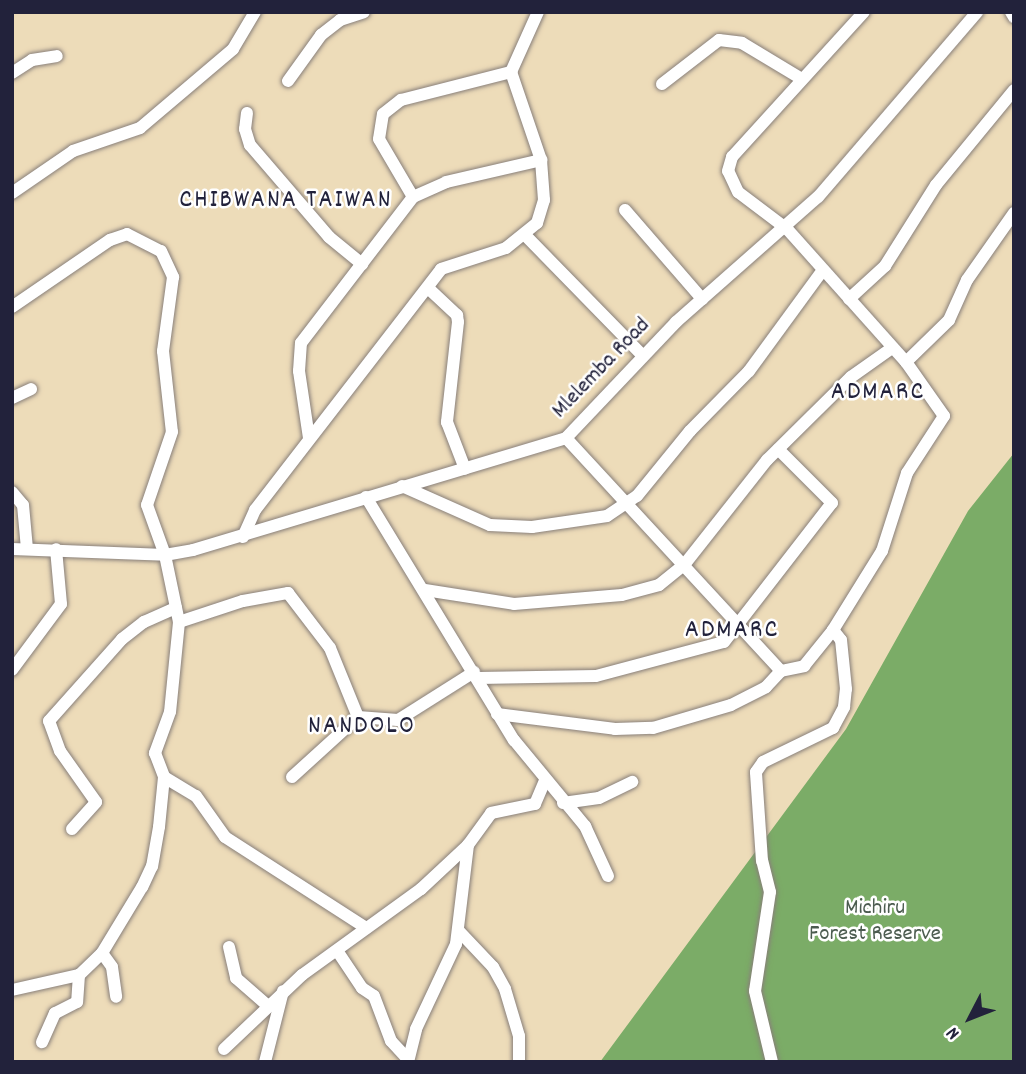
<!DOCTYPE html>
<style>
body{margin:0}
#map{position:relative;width:1026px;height:1074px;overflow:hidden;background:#eddcb9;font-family:Dekko,sans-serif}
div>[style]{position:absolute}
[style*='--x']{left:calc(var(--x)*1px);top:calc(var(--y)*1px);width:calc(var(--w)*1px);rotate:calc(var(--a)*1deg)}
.forest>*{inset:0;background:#7bac67}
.roads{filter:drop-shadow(0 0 2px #887f7a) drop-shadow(0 0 2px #887f7a)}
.minor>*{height:12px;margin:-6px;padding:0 6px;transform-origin:6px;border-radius:6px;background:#fff}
span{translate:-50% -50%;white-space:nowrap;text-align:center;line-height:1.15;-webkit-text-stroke:5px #fff;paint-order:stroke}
.street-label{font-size:23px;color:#22223b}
.park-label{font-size:23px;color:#4c5c50}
.quarter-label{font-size:26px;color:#22223b;letter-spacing:2px}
.frame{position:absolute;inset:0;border:14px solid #22223b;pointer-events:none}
.north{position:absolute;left:935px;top:983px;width:70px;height:70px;-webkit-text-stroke:5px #fff;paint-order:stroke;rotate:228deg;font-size:19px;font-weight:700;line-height:28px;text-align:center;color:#22223b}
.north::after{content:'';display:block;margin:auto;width:24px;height:32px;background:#22223b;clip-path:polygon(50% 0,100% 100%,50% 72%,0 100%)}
</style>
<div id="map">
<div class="forest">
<i style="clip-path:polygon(1014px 453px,1014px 1062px,600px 1062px,846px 729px,968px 511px)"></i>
</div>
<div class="roads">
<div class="minor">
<i style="--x:1011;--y:12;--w:6;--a:59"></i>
<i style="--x:12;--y:73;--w:24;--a:-33"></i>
<i style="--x:32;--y:60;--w:25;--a:-9"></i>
<i style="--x:288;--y:81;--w:57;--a:-54.3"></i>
<i style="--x:321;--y:35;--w:24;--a:-38"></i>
<i style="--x:340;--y:20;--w:25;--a:-18"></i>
<i style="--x:662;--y:84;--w:72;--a:-37.7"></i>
<i style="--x:719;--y:40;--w:23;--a:7"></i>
<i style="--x:742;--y:43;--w:70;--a:31"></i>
<i style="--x:247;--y:113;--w:16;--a:97"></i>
<i style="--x:245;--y:129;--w:17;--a:73"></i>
<i style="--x:250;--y:145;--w:121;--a:49.3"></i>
<i style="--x:329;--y:237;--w:43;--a:39.3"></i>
<i style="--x:12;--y:193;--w:74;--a:-34.5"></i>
<i style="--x:73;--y:151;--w:71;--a:-18.9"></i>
<i style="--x:140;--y:128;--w:122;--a:-40.3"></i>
<i style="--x:233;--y:49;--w:43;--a:-59.3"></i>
<i style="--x:413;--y:197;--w:67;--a:-120.4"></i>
<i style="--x:379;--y:139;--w:25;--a:-81"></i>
<i style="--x:383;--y:114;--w:23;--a:-38"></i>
<i style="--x:401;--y:100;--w:114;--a:-14.3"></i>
<i style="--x:625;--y:210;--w:118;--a:49.1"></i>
<i style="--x:525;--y:235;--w:168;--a:45.7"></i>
<i style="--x:428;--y:288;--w:40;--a:43"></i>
<i style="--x:457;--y:315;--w:7;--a:82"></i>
<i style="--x:458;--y:322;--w:101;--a:96.3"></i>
<i style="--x:447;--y:422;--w:50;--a:69"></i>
<i style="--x:849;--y:299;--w:49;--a:-42.5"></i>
<i style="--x:885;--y:266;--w:96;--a:-57.8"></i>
<i style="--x:936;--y:185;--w:123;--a:-50.6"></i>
<i style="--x:12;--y:307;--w:119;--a:-34.4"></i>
<i style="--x:110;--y:240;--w:18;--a:-19"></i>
<i style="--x:127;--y:234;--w:38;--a:27"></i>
<i style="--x:161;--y:251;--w:29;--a:65"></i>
<i style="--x:173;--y:277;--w:75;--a:97.7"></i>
<i style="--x:163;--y:351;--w:81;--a:83.7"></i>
<i style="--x:172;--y:432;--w:77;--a:108.9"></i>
<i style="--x:147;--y:505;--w:53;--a:70.2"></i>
<i style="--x:165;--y:555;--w:68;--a:78.2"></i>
<i style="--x:179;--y:622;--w:90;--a:95.7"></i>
<i style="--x:170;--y:712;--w:44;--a:110.1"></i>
<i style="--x:155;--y:753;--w:26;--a:69"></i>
<i style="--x:164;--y:777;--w:50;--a:95.7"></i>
<i style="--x:159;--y:827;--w:40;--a:100"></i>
<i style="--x:152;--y:866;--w:23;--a:115"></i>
<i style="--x:142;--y:887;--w:77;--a:121.2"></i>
<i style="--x:102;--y:953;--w:32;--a:136"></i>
<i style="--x:79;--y:975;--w:27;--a:94"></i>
<i style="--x:77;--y:1002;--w:25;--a:153"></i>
<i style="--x:55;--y:1013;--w:32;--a:114"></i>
<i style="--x:906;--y:362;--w:60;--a:-44.3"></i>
<i style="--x:949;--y:320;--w:44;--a:-65.8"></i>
<i style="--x:967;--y:280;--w:82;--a:-55"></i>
<i style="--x:12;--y:398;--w:21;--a:-25"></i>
<i style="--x:309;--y:438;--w:68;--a:-98.5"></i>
<i style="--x:299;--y:371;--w:28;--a:-86"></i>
<i style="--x:301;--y:343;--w:184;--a:-52.5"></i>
<i style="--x:413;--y:197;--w:36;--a:-24"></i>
<i style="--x:446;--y:182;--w:98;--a:-13"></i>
<i style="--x:566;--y:438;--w:317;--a:47.3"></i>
<i style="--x:781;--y:671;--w:24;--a:-12"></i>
<i style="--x:804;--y:666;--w:46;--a:-51.1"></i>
<i style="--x:833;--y:630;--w:93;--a:-58.2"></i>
<i style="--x:882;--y:551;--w:82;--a:-72.2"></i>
<i style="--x:907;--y:473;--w:68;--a:-57"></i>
<i style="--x:944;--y:416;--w:66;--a:-125.1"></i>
<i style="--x:906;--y:362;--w:178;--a:-131.8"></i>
<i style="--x:787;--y:229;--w:61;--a:-142.9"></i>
<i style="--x:738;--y:192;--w:23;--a:-115"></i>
<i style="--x:728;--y:171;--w:15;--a:-74"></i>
<i style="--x:732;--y:157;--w:196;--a:-47.7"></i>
<i style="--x:402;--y:486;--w:96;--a:23.9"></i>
<i style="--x:490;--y:525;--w:42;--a:2.7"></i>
<i style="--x:532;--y:527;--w:76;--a:-8.3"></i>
<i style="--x:607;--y:516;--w:36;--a:-34"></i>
<i style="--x:637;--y:496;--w:84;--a:-50.8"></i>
<i style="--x:690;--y:431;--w:84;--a:-45.5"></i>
<i style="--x:749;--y:371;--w:125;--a:-53.8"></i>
<i style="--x:12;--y:492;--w:17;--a:50"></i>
<i style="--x:23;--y:505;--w:44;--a:84.8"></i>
<i style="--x:366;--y:497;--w:285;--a:58.7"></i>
<i style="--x:514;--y:740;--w:112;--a:50.5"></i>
<i style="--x:585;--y:826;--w:55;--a:65.3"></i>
<i style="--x:243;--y:537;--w:30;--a:-66"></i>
<i style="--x:255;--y:510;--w:304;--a:-52.3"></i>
<i style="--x:441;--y:269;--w:68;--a:-17.9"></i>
<i style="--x:506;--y:248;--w:40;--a:-39"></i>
<i style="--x:537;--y:223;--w:24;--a:-73"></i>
<i style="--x:544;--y:200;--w:40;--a:-94.3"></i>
<i style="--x:541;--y:160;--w:93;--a:-108.8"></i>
<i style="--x:511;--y:72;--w:66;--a:-65.8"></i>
<i style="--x:12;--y:549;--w:153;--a:2.2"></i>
<i style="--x:165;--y:555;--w:28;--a:-10"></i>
<i style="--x:193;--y:550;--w:389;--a:-16.7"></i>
<i style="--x:566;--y:438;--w:160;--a:-46.5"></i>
<i style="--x:676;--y:322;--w:189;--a:-41.4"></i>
<i style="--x:818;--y:197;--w:244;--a:-49.3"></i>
<i style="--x:425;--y:590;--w:90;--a:8.9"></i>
<i style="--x:514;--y:604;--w:108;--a:-4.8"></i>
<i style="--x:622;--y:595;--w:38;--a:-15"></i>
<i style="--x:659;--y:585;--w:32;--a:-39"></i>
<i style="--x:684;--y:565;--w:134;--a:-51.7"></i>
<i style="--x:767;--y:460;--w:118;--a:-44.7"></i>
<i style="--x:851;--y:377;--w:50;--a:-35.3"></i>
<i style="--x:179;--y:622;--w:67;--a:-18.2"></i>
<i style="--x:243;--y:601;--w:46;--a:-10.1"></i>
<i style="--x:288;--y:593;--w:69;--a:52.6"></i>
<i style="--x:330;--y:648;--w:74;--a:67.9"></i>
<i style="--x:12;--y:670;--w:82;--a:-53.4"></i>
<i style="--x:61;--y:604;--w:55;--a:-95.2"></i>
<i style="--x:478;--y:678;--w:118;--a:-1"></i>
<i style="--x:596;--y:676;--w:132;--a:-14.9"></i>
<i style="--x:724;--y:642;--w:176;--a:-52.2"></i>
<i style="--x:832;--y:503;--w:76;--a:-135"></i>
<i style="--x:497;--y:714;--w:119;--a:7.2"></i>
<i style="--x:615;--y:729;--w:38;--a:-2"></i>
<i style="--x:653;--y:728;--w:81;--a:-16.4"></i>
<i style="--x:731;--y:705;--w:39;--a:-27"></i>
<i style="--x:766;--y:687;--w:22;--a:-47"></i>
<i style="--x:164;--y:777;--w:37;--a:31"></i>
<i style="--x:196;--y:796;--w:50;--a:54.7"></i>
<i style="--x:225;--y:837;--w:168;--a:32.8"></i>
<i style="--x:292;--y:777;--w:89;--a:-42.3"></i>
<i style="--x:358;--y:717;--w:40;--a:4.3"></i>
<i style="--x:398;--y:720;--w:90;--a:-32.3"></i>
<i style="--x:563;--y:803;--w:36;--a:-8"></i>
<i style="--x:599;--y:798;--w:37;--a:-26"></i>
<i style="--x:72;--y:829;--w:36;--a:-48"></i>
<i style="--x:96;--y:802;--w:62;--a:-125.2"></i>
<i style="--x:60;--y:751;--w:32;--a:-110"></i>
<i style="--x:49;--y:721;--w:110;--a:-48.3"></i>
<i style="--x:122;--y:639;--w:28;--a:-38"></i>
<i style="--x:144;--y:622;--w:35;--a:-24"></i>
<i style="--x:458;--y:930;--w:51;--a:46.6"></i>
<i style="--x:493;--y:967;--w:25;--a:61"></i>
<i style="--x:505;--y:989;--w:49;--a:73.4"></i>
<i style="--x:519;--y:1036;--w:26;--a:90"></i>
<i style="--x:229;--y:947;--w:32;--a:77"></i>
<i style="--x:236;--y:978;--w:43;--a:41.2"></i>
<i style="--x:338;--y:952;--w:43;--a:56.3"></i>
<i style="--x:362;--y:988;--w:14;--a:34"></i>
<i style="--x:374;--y:996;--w:48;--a:69.3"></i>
<i style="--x:391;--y:1041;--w:25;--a:47"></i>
<i style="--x:102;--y:953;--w:17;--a:54"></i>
<i style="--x:112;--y:967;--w:30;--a:82"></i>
<i style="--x:12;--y:990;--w:69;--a:-12.6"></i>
<i style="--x:224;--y:1049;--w:108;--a:-43.5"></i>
<i style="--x:302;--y:975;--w:147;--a:-35.9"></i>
<i style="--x:421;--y:889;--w:64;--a:-43.1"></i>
<i style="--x:468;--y:845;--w:39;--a:-54"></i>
<i style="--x:491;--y:813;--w:45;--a:-11.6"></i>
<i style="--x:535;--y:804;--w:26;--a:-67"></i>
<i style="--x:265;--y:1062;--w:73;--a:-75.8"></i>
<i style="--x:408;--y:1062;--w:34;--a:-76"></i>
<i style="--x:416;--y:1029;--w:94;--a:-64.8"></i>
<i style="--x:456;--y:944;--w:100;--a:-83.1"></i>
<i style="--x:772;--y:1062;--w:73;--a:-103.5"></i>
<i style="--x:755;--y:991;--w:100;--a:-81.4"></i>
<i style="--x:770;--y:892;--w:32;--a:-104"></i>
<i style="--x:762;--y:861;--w:89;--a:-93.9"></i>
<i style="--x:756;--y:772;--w:12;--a:-55"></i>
<i style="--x:763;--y:762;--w:78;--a:-25.9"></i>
<i style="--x:833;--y:728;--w:24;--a:-62"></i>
<i style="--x:844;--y:707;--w:18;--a:-84"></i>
<i style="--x:846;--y:689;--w:49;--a:-95.8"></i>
<i style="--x:841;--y:640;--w:13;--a:-129"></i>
</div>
</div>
<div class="street-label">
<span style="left:602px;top:369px;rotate:-46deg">Mlelemba Road</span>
</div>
<div class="park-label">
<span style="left:875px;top:922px">Michiru<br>Forest Reserve</span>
</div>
<div class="quarter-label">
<span style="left:286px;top:201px">CHIBWANA TAIWAN</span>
<span style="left:878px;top:393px">ADMARC</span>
<span style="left:732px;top:631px">ADMARC</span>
<span style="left:362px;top:727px">NANDOLO</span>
</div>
<div class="frame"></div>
<div class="north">N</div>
</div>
